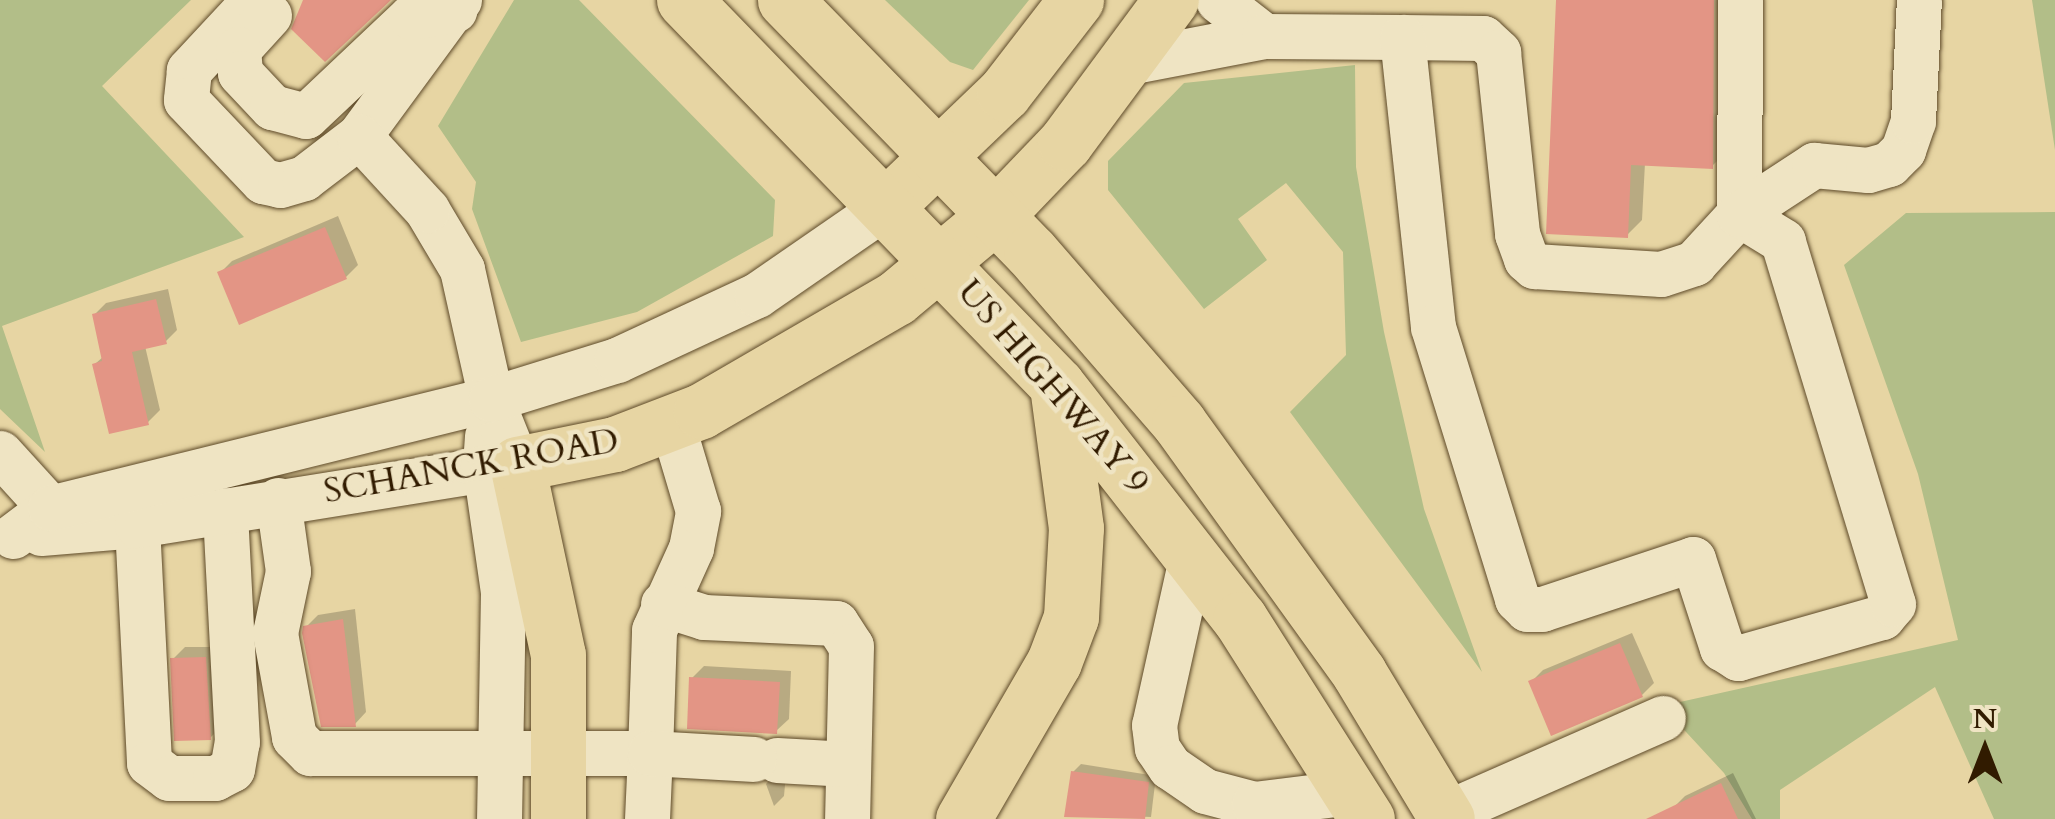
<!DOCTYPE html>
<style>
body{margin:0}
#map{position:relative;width:2055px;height:819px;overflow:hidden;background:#e7d5a3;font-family:Cardo,serif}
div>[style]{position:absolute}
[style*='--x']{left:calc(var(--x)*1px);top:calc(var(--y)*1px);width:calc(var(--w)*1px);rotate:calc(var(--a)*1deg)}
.green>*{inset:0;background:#b2be88}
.shadow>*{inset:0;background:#0003}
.building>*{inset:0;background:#e39585}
.roads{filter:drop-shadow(0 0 2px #5e4a29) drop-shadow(0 0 2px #5e4a29)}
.minor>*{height:45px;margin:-22.5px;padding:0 22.5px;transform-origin:22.5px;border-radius:22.5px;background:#efe4c3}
.major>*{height:55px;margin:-27.5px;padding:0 27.5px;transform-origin:27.5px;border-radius:27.5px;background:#e7d5a3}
.highway>*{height:55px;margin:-27.5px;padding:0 27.5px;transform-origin:27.5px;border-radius:27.5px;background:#e7d5a3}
span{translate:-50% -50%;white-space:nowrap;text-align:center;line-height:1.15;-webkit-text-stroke:9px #efe4c3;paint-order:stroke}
.street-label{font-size:35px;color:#311b00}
.north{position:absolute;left:1935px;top:699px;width:100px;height:100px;-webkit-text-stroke:8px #efe4c3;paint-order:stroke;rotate:0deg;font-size:28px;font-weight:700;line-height:40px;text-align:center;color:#311b00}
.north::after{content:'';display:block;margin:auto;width:35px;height:45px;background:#311b00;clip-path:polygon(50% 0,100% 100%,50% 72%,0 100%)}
</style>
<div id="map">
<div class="green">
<i style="clip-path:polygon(0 0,191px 0,102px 86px,244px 237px,2px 326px,45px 452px,0 409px)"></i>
<i style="clip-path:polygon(514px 0,579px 0,775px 200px,773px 236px,637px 312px,521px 342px,472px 209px,476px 182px,438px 126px)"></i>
<i style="clip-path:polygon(885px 0,1029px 0,973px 70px,950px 62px)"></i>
<i style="clip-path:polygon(2032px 0,2055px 0,2055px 150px)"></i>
<i style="clip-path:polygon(1355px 65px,1356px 167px,1384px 332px,1424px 509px,1482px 672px,1290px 412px,1346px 355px,1343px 252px,1286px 183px,1238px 219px,1267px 260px,1204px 309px,1108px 190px,1108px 161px,1184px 83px)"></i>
<i style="clip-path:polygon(2055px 212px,2055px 819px,1994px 819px,1935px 687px,1780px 790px,1780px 819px,1752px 819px,1724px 773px,1662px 706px,1958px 640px,1918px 474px,1844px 265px,1906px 213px)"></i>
</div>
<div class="shadow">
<i style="clip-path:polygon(1559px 0,1728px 0,1727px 151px,1712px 166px,1645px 163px,1642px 220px,1627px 235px)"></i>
<i style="clip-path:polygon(338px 216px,358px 265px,346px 277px,220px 273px,232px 261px)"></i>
<i style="clip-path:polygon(168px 289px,177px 330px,165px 342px,145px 346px,160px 410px,148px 422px,95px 364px,104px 356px,94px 315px,106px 303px)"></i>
<i style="clip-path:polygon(355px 609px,366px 712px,355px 724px,306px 627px,318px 615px)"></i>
<i style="clip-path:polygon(1632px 633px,1654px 683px,1642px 695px,1531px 682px,1543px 670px)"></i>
<i style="clip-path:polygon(185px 647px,218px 647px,222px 726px,210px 738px,173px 659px)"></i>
<i style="clip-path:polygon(704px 666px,791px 671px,789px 719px,776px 731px,692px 678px)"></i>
<i style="clip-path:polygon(1081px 764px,1156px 776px,1151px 817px,1067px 814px,1073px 772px)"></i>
<i style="clip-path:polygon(777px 772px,786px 774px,784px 796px,774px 806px,766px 784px)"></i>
<i style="clip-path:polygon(1733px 773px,1756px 819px,1678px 819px,1673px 808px,1685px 796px)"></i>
</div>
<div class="building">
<i style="clip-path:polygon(303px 0,391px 0,325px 62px,291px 29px)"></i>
<i style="clip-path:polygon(1556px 0,1714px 0,1713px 169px,1631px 165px,1628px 238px,1546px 234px)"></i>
<i style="clip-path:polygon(325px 227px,347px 279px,239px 325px,217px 272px)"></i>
<i style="clip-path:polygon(156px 299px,167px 344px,132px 352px,149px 425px,109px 434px,92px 364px,102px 361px,92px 314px)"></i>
<i style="clip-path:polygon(343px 619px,356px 727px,321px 727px,302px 633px,303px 626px)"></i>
<i style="clip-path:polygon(1620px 643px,1643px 697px,1551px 736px,1528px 681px)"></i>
<i style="clip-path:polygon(206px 657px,211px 740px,174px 741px,170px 658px)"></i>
<i style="clip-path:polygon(689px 677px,780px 682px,777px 734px,687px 729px)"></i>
<i style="clip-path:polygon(1071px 771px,1149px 782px,1145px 819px,1064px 817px)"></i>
<i style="clip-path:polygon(1721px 783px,1738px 819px,1646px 819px)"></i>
</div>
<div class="roads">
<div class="minor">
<i style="--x:254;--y:0;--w:96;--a:132.9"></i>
<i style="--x:189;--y:70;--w:30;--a:96"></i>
<i style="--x:186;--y:100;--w:112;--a:46.5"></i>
<i style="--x:263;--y:181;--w:17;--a:13"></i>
<i style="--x:280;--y:185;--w:25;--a:-16"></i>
<i style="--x:304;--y:178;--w:69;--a:-37.4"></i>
<i style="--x:359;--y:136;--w:169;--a:-53.7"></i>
<i style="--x:1218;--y:0;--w:58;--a:38"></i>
<i style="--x:269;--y:15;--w:46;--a:132.4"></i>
<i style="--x:238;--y:49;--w:24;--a:85"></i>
<i style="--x:240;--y:73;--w:47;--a:46.7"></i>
<i style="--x:272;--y:107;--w:35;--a:15"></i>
<i style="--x:306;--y:116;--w:144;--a:-43.3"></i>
<i style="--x:411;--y:17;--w:44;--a:-9.2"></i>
<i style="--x:1402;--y:37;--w:81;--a:0.7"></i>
<i style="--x:1483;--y:38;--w:21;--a:43"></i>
<i style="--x:1498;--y:52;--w:183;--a:84"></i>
<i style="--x:1517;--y:234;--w:27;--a:70"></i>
<i style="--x:1526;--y:259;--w:11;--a:41"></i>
<i style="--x:1534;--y:266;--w:127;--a:3.6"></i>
<i style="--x:1661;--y:274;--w:35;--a:-18"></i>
<i style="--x:1694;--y:263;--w:67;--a:-47.4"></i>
<i style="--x:1739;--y:214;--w:214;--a:-89.7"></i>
<i style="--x:1129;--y:62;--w:137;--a:-10.9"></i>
<i style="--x:1264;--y:36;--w:138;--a:0.4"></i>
<i style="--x:1402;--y:37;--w:292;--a:83.9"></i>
<i style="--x:1433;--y:327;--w:285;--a:72.8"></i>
<i style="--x:1517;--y:599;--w:14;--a:45"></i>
<i style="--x:1527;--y:609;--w:15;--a:0"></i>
<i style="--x:1542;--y:609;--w:159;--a:-18.3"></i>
<i style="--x:1693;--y:559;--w:94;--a:72"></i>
<i style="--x:1722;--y:648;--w:19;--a:32"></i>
<i style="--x:1738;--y:658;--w:150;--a:-15.9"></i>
<i style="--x:1882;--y:617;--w:17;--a:-50"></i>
<i style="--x:1893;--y:604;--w:379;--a:-106.9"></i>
<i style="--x:1783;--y:241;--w:52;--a:-148.5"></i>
<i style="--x:1739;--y:214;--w:90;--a:-33.2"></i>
<i style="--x:1814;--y:165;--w:54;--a:5.3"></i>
<i style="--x:1868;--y:170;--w:22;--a:-16"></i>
<i style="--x:1889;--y:164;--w:20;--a:-45"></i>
<i style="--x:1903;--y:150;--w:31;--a:-71"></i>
<i style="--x:1913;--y:121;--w:121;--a:-87.2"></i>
<i style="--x:487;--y:436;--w:31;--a:94"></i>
<i style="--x:485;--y:467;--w:126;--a:81.8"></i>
<i style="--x:503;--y:592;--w:227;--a:91"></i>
<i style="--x:0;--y:453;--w:74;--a:47.7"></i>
<i style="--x:278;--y:500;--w:72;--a:82"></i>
<i style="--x:288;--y:571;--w:63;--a:101.8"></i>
<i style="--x:275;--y:633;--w:106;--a:79.6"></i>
<i style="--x:294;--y:737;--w:23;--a:45"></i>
<i style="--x:310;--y:753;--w:340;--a:0"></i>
<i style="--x:650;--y:753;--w:123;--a:-88.1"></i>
<i style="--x:654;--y:630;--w:90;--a:-65.7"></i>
<i style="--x:691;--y:548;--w:38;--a:-79"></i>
<i style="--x:698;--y:511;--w:91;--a:-106.6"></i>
<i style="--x:137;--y:525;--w:238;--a:87.1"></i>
<i style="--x:149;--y:763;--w:25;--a:37"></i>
<i style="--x:169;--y:778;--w:46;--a:0"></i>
<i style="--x:215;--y:778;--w:19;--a:-28"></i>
<i style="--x:232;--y:769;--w:27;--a:-80"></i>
<i style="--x:237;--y:742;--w:232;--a:-93"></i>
<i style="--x:41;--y:533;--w:96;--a:-4.8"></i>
<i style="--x:137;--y:525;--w:385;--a:-9.1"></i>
<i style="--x:517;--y:464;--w:70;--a:-111.8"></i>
<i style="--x:491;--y:399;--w:133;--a:-102.6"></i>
<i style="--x:462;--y:269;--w:69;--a:-120.7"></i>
<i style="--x:427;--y:210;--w:100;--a:-132.6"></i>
<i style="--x:13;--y:536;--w:46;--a:-37.1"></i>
<i style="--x:50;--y:508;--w:454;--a:-13.9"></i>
<i style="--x:491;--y:399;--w:132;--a:-17.2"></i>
<i style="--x:617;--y:360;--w:154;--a:-24.9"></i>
<i style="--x:757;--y:295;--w:157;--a:-34.6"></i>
<i style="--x:1192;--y:554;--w:175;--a:102.5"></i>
<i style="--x:1154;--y:725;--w:23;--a:83"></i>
<i style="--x:1157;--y:748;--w:23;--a:56"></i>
<i style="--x:1170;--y:767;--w:42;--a:34.4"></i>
<i style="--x:1205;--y:791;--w:51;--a:14.9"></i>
<i style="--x:1254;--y:804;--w:99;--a:-7"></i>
<i style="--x:663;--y:604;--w:43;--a:17.6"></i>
<i style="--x:704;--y:617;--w:132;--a:2.6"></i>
<i style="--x:836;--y:623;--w:27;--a:57"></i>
<i style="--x:851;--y:646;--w:173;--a:91.3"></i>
<i style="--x:777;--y:760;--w:71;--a:3.2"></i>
<i style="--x:1444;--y:814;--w:239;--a:-23.7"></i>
<i style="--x:647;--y:819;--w:66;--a:-87.4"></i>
<i style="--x:650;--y:753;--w:104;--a:3.3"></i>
</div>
<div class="major">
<i style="--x:886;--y:206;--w:163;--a:-43.8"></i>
<i style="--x:1004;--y:93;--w:118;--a:-52.3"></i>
<i style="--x:558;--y:819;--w:164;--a:-90"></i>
<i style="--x:558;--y:655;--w:195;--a:-102.1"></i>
<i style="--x:517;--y:464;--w:100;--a:-11.5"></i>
<i style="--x:615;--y:444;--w:92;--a:-21"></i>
<i style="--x:701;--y:411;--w:225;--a:-30.1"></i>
<i style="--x:896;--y:298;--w:130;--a:-39.7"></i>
<i style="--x:996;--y:215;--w:100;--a:-46.2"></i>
<i style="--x:1065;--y:143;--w:178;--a:-53.5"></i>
</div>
<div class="highway">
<i style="--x:684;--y:0;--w:536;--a:45.91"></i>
<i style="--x:1057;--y:385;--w:297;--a:52"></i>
<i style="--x:1240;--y:619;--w:237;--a:57.6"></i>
<i style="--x:785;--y:0;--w:352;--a:45.7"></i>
<i style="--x:1031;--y:252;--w:226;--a:49.1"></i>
<i style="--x:1179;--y:423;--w:308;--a:54.2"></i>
<i style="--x:1359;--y:673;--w:170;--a:58.9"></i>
<i style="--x:963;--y:819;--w:181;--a:-59.9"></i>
<i style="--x:1054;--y:662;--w:48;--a:-69.3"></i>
<i style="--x:1071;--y:617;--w:89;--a:-86.8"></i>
<i style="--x:1076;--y:528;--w:144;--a:-97.6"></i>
</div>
</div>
<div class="street-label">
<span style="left:1053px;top:387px;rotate:49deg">US HIGHWAY 9</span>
<span style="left:471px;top:466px;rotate:-10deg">SCHANCK ROAD</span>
</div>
<div class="north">N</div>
</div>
